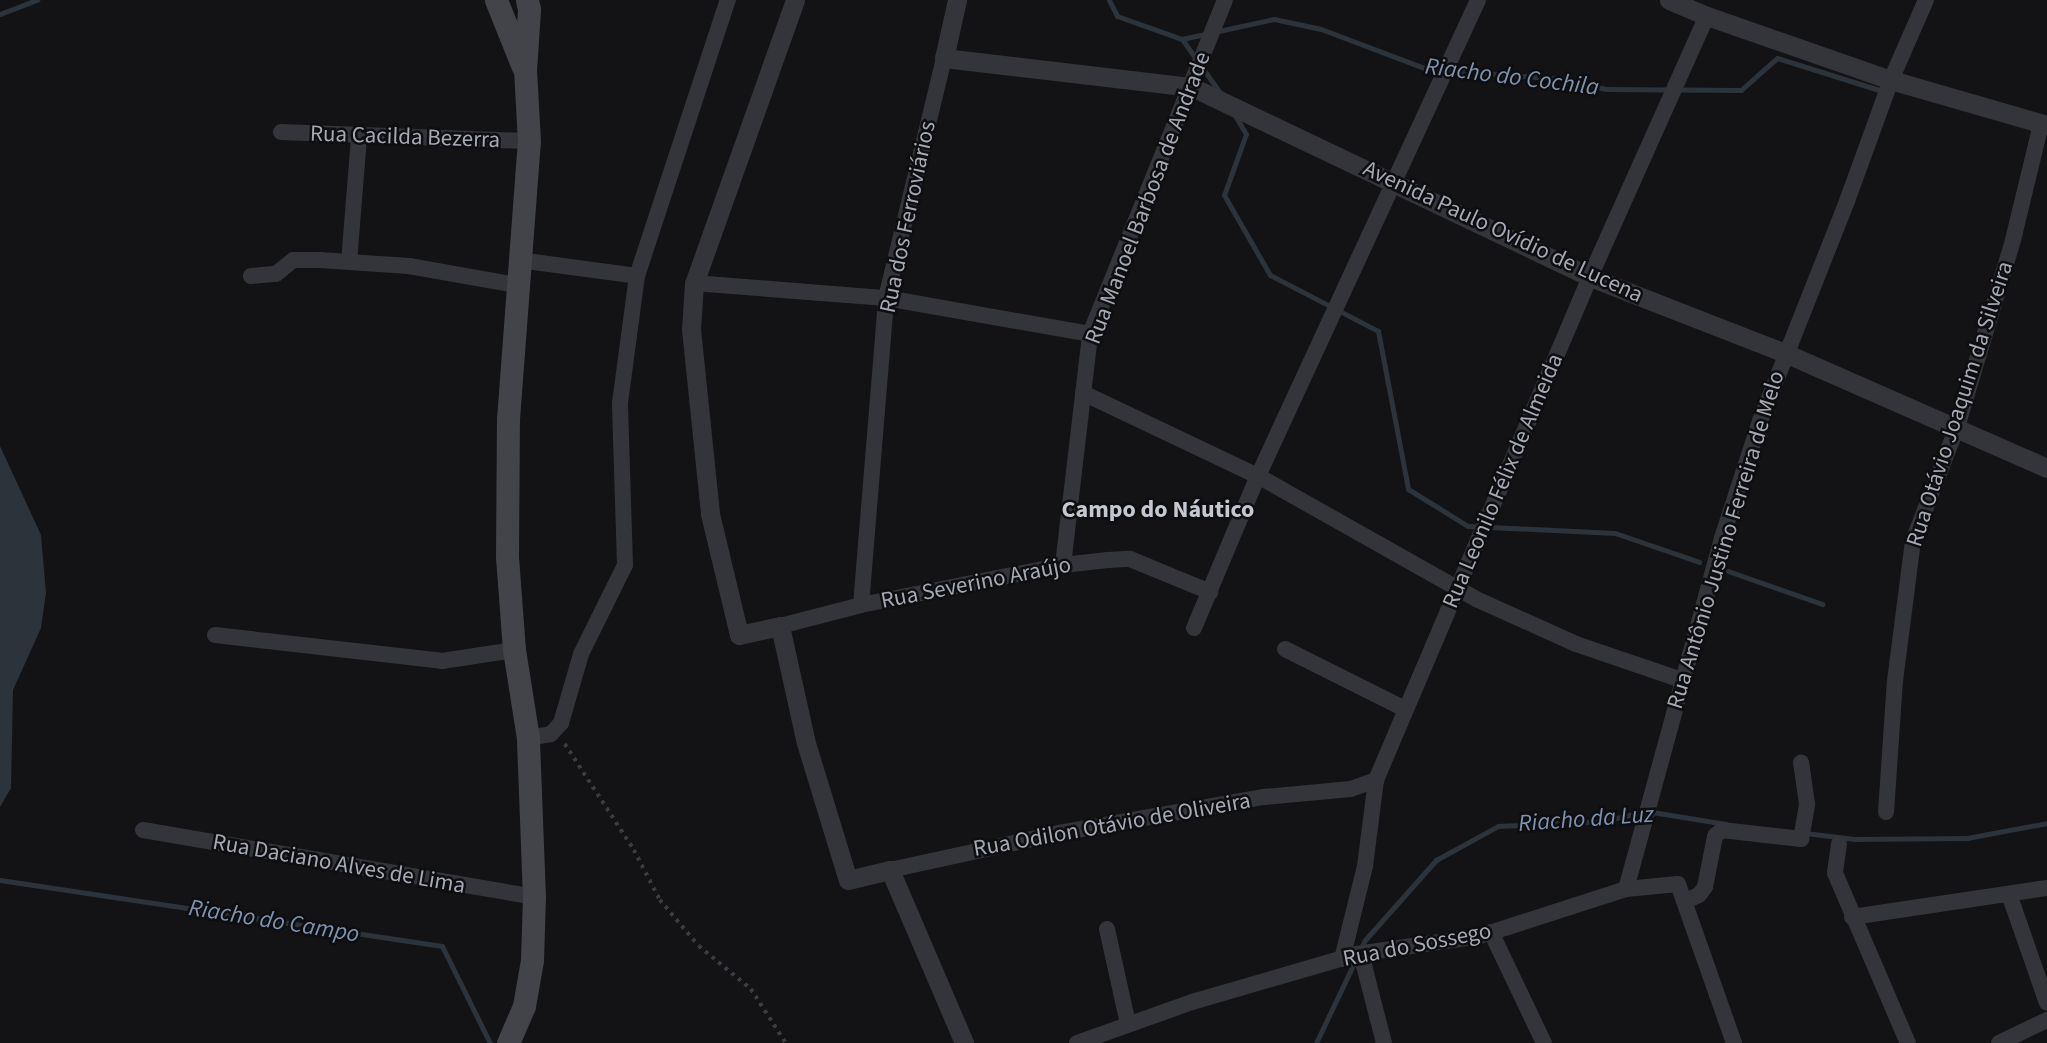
<!DOCTYPE html>
<meta charset="utf-8">
<style>
body{margin:0}
#map{position:relative;width:2047px;height:1043px;overflow:hidden;background:#131315;font-family:"Source Sans 3",sans-serif}
div>[style]{position:absolute}
[style*='--x']{left:calc(var(--x)*1px);top:calc(var(--y)*1px);width:calc(var(--w)*1px);rotate:calc(var(--a)*1deg)}
.water>*{inset:0;background:#2c333a}
.stream>*{height:5px;margin:-2.5px;padding:0 2.5px;transform-origin:2.5px;border-radius:2.5px;background:#2c333a}
.path>*{height:3.5px;margin-top:-1.75px;transform-origin:0;background:repeating-linear-gradient(90deg,#3a3c41 0 3.5px,transparent 0 8.5px)}
.minor>*{height:16px;margin:-8px;padding:0 8px;transform-origin:8px;border-radius:8px;background:#34353a}
.tertiary>*{height:19px;margin:-9.5px;padding:0 9.5px;transform-origin:9.5px;border-radius:9.5px;background:#34353a}
.secondary>*{height:23px;margin:-11.5px;padding:0 11.5px;transform-origin:11.5px;border-radius:11.5px;background:#42444a}
span{translate:-50% -50%;white-space:nowrap;text-align:center;line-height:1.15;-webkit-text-stroke:5px #0e0e10;paint-order:stroke}
.street-label{font-size:23px;color:#a5a9b5}
.water-label{font-size:24px;color:#7d93b0;font-style:italic}
.neighbourhood-label{font-size:24px;color:#c6c8d1;font-weight:700}
</style>
<div id="map">
<div class="water">
<i style="clip-path:polygon(0 446px,41px 535px,46px 593px,41px 628px,13px 690px,11px 788px,0 807px)"></i>
</div>
<div class="stream">
<i style="--x:1109;--y:0;--w:18;--a:63"></i>
<i style="--x:1117;--y:16;--w:69;--a:19.5"></i>
<i style="--x:1182;--y:39;--w:94;--a:-12.3"></i>
<i style="--x:1274;--y:19;--w:48;--a:12"></i>
<i style="--x:1321;--y:29;--w:110;--a:20.7"></i>
<i style="--x:1424;--y:68;--w:138;--a:4.6"></i>
<i style="--x:1562;--y:79;--w:45;--a:12.8"></i>
<i style="--x:1606;--y:89;--w:135;--a:0.4"></i>
<i style="--x:1741;--y:90;--w:48;--a:-41.6"></i>
<i style="--x:1777;--y:58;--w:107;--a:17.4"></i>
<i style="--x:0;--y:14;--w:40;--a:-21"></i>
<i style="--x:1182;--y:39;--w:67;--a:54.7"></i>
<i style="--x:1234;--y:114;--w:23;--a:59"></i>
<i style="--x:1246;--y:134;--w:65;--a:109.8"></i>
<i style="--x:1224;--y:195;--w:92;--a:60.1"></i>
<i style="--x:1270;--y:275;--w:122;--a:27.4"></i>
<i style="--x:1378;--y:331;--w:161;--a:79.2"></i>
<i style="--x:1408;--y:489;--w:70;--a:31.7"></i>
<i style="--x:1468;--y:526;--w:147;--a:2.7"></i>
<i style="--x:1615;--y:533;--w:89;--a:19"></i>
<i style="--x:1728;--y:571;--w:100;--a:19.3"></i>
<i style="--x:1805;--y:833;--w:50;--a:6.8"></i>
<i style="--x:1855;--y:839;--w:112;--a:-0.5"></i>
<i style="--x:1967;--y:838;--w:81;--a:-10.6"></i>
<i style="--x:0;--y:880;--w:447;--a:8.5"></i>
<i style="--x:442;--y:946;--w:108;--a:63.7"></i>
<i style="--x:1316;--y:1043;--w:114;--a:-64.6"></i>
<i style="--x:1365;--y:940;--w:107;--a:-48.4"></i>
<i style="--x:1436;--y:860;--w:71;--a:-28.7"></i>
<i style="--x:1498;--y:826;--w:106;--a:-2.7"></i>
<i style="--x:1604;--y:821;--w:43;--a:-13.4"></i>
<i style="--x:1646;--y:811;--w:81;--a:9.2"></i>
</div>
<div class="path">
<i style="--x:565;--y:744;--w:126;--a:56.9"></i>
<i style="--x:634;--y:850;--w:56;--a:62.5"></i>
<i style="--x:660;--y:900;--w:60;--a:49.7"></i>
<i style="--x:699;--y:946;--w:67;--a:39.6"></i>
<i style="--x:751;--y:989;--w:64;--a:57.1"></i>
</div>
<div class="minor">
<i style="--x:281;--y:132;--w:248;--a:2.1"></i>
<i style="--x:519;--y:260;--w:119;--a:7.7"></i>
<i style="--x:349;--y:262;--w:125;--a:-85.4"></i>
<i style="--x:251;--y:276;--w:25;--a:-5"></i>
<i style="--x:276;--y:274;--w:22;--a:-39"></i>
<i style="--x:293;--y:260;--w:27;--a:0"></i>
<i style="--x:320;--y:260;--w:89;--a:3.9"></i>
<i style="--x:409;--y:266;--w:110;--a:10"></i>
<i style="--x:694;--y:283;--w:193;--a:4.5"></i>
<i style="--x:886;--y:298;--w:207;--a:10"></i>
<i style="--x:1083;--y:393;--w:194;--a:25.4"></i>
<i style="--x:1258;--y:476;--w:250;--a:29.4"></i>
<i style="--x:1476;--y:599;--w:110;--a:24.2"></i>
<i style="--x:1576;--y:644;--w:112;--a:18.8"></i>
<i style="--x:1063;--y:565;--w:233;--a:-83.3"></i>
<i style="--x:1090;--y:334;--w:360;--a:-68"></i>
<i style="--x:861;--y:605;--w:308;--a:-85.3"></i>
<i style="--x:886;--y:298;--w:247;--a:-76.4"></i>
<i style="--x:780;--y:626;--w:84;--a:-14.5"></i>
<i style="--x:861;--y:605;--w:206;--a:-11.2"></i>
<i style="--x:1063;--y:565;--w:45;--a:-6.3"></i>
<i style="--x:1108;--y:560;--w:22;--a:-3"></i>
<i style="--x:1130;--y:559;--w:87;--a:22.4"></i>
<i style="--x:1194;--y:628;--w:165;--a:-67.2"></i>
<i style="--x:1258;--y:476;--w:524;--a:-65.19"></i>
<i style="--x:215;--y:635;--w:228;--a:6.5"></i>
<i style="--x:442;--y:661;--w:73;--a:-8.7"></i>
<i style="--x:1285;--y:649;--w:134;--a:26.6"></i>
<i style="--x:528;--y:738;--w:23;--a:-10"></i>
<i style="--x:551;--y:734;--w:15;--a:-48"></i>
<i style="--x:561;--y:723;--w:72;--a:-73.8"></i>
<i style="--x:581;--y:654;--w:99;--a:-63.7"></i>
<i style="--x:625;--y:565;--w:162;--a:-91.8"></i>
<i style="--x:620;--y:403;--w:128;--a:-82.4"></i>
<i style="--x:637;--y:276;--w:291;--a:-71.8"></i>
<i style="--x:1886;--y:812;--w:131;--a:-86.1"></i>
<i style="--x:1895;--y:681;--w:141;--a:-82.7"></i>
<i style="--x:1913;--y:541;--w:122;--a:-68.9"></i>
<i style="--x:1957;--y:427;--w:195;--a:-73.3"></i>
<i style="--x:2013;--y:240;--w:119;--a:-76.4"></i>
<i style="--x:143;--y:830;--w:397;--a:9.7"></i>
<i style="--x:1839;--y:844;--w:29;--a:98"></i>
<i style="--x:1835;--y:873;--w:185;--a:66.8"></i>
<i style="--x:890;--y:870;--w:173;--a:-12.3"></i>
<i style="--x:1059;--y:833;--w:208;--a:-10"></i>
<i style="--x:1264;--y:797;--w:87;--a:-5.3"></i>
<i style="--x:1351;--y:789;--w:27;--a:-20"></i>
<i style="--x:1626;--y:889;--w:364;--a:-74.7"></i>
<i style="--x:1722;--y:538;--w:123;--a:-72"></i>
<i style="--x:1760;--y:421;--w:237;--a:-68.4"></i>
<i style="--x:1847;--y:201;--w:129;--a:-70"></i>
<i style="--x:1891;--y:80;--w:87;--a:-66.4"></i>
<i style="--x:2009;--y:894;--w:115;--a:70.8"></i>
<i style="--x:1686;--y:901;--w:14;--a:-25"></i>
<i style="--x:1699;--y:895;--w:10;--a:-53"></i>
<i style="--x:1705;--y:887;--w:52;--a:-78.9"></i>
<i style="--x:1715;--y:836;--w:9;--a:-41"></i>
<i style="--x:1722;--y:830;--w:80;--a:6.5"></i>
<i style="--x:1801;--y:839;--w:36;--a:-80"></i>
<i style="--x:1807;--y:804;--w:42;--a:-98.1"></i>
<i style="--x:1852;--y:917;--w:197;--a:-8.5"></i>
<i style="--x:1107;--y:929;--w:97;--a:77.5"></i>
<i style="--x:1491;--y:932;--w:123;--a:64.5"></i>
<i style="--x:1361;--y:954;--w:92;--a:75.5"></i>
<i style="--x:1342;--y:959;--w:96;--a:-76.1"></i>
<i style="--x:1365;--y:866;--w:87;--a:-82.7"></i>
<i style="--x:1376;--y:780;--w:547;--a:-66.95"></i>
<i style="--x:1590;--y:277;--w:286;--a:-65.9"></i>
<i style="--x:1077;--y:1043;--w:122;--a:-19.6"></i>
<i style="--x:1192;--y:1002;--w:172;--a:-16.2"></i>
<i style="--x:1357;--y:954;--w:124;--a:-8.3"></i>
<i style="--x:1480;--y:936;--w:153;--a:-17.8"></i>
<i style="--x:1626;--y:889;--w:52;--a:-5.5"></i>
<i style="--x:1678;--y:884;--w:169;--a:70.6"></i>
<i style="--x:1999;--y:1043;--w:53;--a:-25.6"></i>
</div>
<div class="tertiary">
<i style="--x:795;--y:0;--w:300;--a:109.6"></i>
<i style="--x:694;--y:283;--w:46;--a:93.7"></i>
<i style="--x:691;--y:329;--w:186;--a:84.1"></i>
<i style="--x:710;--y:514;--w:124;--a:76.5"></i>
<i style="--x:739;--y:635;--w:42;--a:-12.4"></i>
<i style="--x:780;--y:626;--w:120;--a:77.5"></i>
<i style="--x:806;--y:743;--w:143;--a:73"></i>
<i style="--x:848;--y:880;--w:43;--a:-13.4"></i>
<i style="--x:890;--y:870;--w:188;--a:66.8"></i>
<i style="--x:957;--y:0;--w:59;--a:102.6"></i>
<i style="--x:944;--y:58;--w:250;--a:6.7"></i>
<i style="--x:1192;--y:87;--w:441;--a:25.5"></i>
<i style="--x:1590;--y:277;--w:209;--a:21.3"></i>
<i style="--x:1785;--y:353;--w:286;--a:23.7"></i>
<i style="--x:1669;--y:0;--w:41;--a:22.8"></i>
<i style="--x:1707;--y:16;--w:195;--a:19.2"></i>
<i style="--x:1891;--y:80;--w:162;--a:16.1"></i>
</div>
<div class="secondary">
<i style="--x:496;--y:0;--w:72;--a:68.1"></i>
<i style="--x:508;--y:1043;--w:40;--a:-66.6"></i>
<i style="--x:524;--y:1006;--w:47;--a:-80.1"></i>
<i style="--x:532;--y:960;--w:63;--a:-88.2"></i>
<i style="--x:534;--y:897;--w:159;--a:-92.2"></i>
<i style="--x:528;--y:738;--w:89;--a:-99"></i>
<i style="--x:514;--y:650;--w:93;--a:-94.3"></i>
<i style="--x:507;--y:557;--w:138;--a:-89.6"></i>
<i style="--x:508;--y:419;--w:279;--a:-85.7"></i>
<i style="--x:529;--y:141;--w:71;--a:-93.2"></i>
<i style="--x:525;--y:70;--w:61;--a:-86.2"></i>
<i style="--x:529;--y:9;--w:9;--a:-103"></i>
</div>
<div class="street-label">
<span style="left:405px;top:137px;rotate:2deg">Rua Cacilda Bezerra</span>
<span style="left:1148px;top:198px;rotate:-69deg">Rua Manoel Barbosa de Andrade</span>
<span style="left:908px;top:217px;rotate:-78deg">Rua dos Ferroviários</span>
<span style="left:1503px;top:232px;rotate:25deg">Avenida Paulo Ovídio de Lucena</span>
<span style="left:1960px;top:404px;rotate:-72deg">Rua Otávio Joaquim da Silveira</span>
<span style="left:1503px;top:481px;rotate:-67deg">Rua Leonilo Félix de Almeida</span>
<span style="left:1726px;top:540px;rotate:-73deg">Rua Antônio Justino Ferreira de Melo</span>
<span style="left:976px;top:583px;rotate:-11deg">Rua Severino Araújo</span>
<span style="left:1112px;top:825px;rotate:-10deg">Rua Odilon Otávio de Oliveira</span>
<span style="left:339px;top:864px;rotate:10deg">Rua Daciano Alves de Lima</span>
<span style="left:1417px;top:945px;rotate:-11deg">Rua do Sossego</span>
</div>
<div class="water-label">
<span style="left:1512px;top:77px;rotate:7deg">Riacho do Cochila</span>
<span style="left:1586px;top:819px;rotate:-4deg">Riacho da Luz</span>
<span style="left:274px;top:921px;rotate:9deg">Riacho do Campo</span>
</div>
<div class="neighbourhood-label">
<span style="left:1158px;top:510px">Campo do Náutico</span>
</div>
</div>
